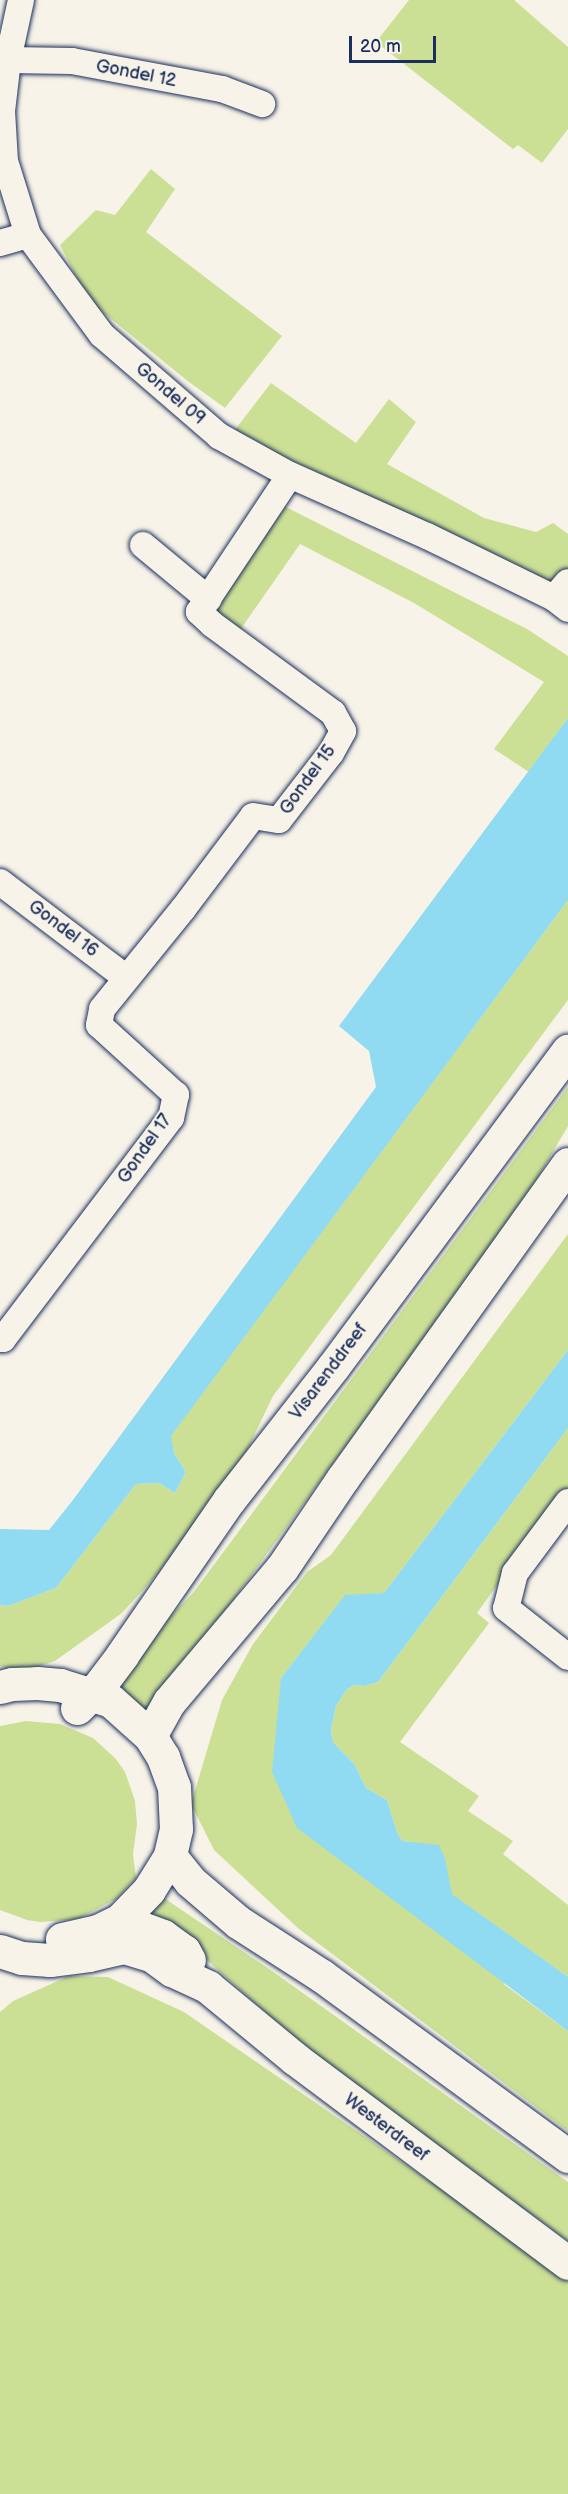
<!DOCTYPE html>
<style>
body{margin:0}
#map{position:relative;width:568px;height:2494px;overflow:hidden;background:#f7f3e8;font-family:"Balsamiq Sans",sans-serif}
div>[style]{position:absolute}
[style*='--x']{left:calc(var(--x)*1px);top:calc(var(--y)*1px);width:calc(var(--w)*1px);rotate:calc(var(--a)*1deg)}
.green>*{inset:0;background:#cce095}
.water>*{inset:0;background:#90dbf1}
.roads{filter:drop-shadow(0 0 2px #1b2f5e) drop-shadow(0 0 2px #1b2f5e)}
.minor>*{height:26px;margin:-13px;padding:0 13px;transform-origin:13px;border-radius:13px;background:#f7f3e8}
.secondary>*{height:33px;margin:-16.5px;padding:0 16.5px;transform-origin:16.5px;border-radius:16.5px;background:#f7f3e8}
span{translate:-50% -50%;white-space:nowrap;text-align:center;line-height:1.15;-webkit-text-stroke:4.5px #f7f3e8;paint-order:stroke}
.street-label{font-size:18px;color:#1b2f5e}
.scale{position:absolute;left:349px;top:36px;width:87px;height:27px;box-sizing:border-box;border:3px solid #1b2f5e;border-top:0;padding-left:8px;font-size:18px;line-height:21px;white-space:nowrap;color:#1b2f5e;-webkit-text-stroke:4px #f7f3e8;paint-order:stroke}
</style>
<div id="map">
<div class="green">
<i style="clip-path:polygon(409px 0,514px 0,568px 47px,568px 129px,542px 163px,518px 145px,513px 149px,376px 42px)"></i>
<i style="clip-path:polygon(151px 169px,175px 189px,146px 232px,282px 336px,225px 408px,189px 382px,89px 301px,60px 245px,96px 210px,115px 215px)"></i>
<i style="clip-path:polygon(271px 383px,356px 443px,389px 399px,416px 422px,387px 464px,484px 518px,536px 532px,553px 523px,568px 534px,568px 575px,552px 591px,342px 490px,234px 431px)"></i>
<i style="clip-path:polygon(278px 503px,527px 629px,568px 656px,568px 718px,529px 772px,494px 749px,544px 682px,414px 603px,300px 544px,240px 630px,210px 606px)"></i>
<i style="clip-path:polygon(568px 900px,568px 1000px,273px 1396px,242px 1461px,159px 1572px,122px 1613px,55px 1661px,19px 1673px,0 1666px,0 1605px,8px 1606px,56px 1588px,136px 1484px,159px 1483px,175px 1493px,186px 1472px,174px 1453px,170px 1436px)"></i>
<i style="clip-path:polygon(568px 1087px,568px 1126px,518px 1211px,216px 1623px,147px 1711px,117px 1688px,154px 1633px,193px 1593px)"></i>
<i style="clip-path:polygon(568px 1234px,568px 1350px,384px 1593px,345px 1596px,281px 1678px,505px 1985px,568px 2031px,568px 2131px,299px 1929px,214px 1850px,191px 1804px,222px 1700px,253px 1644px,307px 1572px,331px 1555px)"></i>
<i style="clip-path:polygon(568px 1428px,568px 1487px,477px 1613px,489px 1623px,400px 1742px,479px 1796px,468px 1811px,513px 1841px,503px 1854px,568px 1905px,568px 1977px,451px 1894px,447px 1870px,413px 1842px,403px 1841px,398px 1835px,387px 1800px,366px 1788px,355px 1765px,333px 1742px,331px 1730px,336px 1706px,347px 1689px,354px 1685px,364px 1686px,378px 1682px)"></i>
<i style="clip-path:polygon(26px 1721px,60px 1724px,93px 1738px,116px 1759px,125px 1772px,135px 1801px,137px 1824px,133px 1854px,136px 1878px,116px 1899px,78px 1919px,40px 1922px,27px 1920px,0 1910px,0 1726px)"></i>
<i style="clip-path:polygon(161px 1896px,272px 1971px,568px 2182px,568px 2241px,312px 2054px,151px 1910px)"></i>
<i style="clip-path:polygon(69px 1976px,108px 1977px,184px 2012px,448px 2194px,568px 2282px,568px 2494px,0 2494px,0 2012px,13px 2001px)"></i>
</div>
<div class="water">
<i style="clip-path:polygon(568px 718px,568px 900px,171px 1436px,174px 1453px,186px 1472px,175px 1493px,159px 1483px,136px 1484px,56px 1588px,8px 1606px,0 1605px,0 1529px,49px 1530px,73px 1500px,376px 1087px,369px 1051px,339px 1026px)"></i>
<i style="clip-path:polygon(568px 1350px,568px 1428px,378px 1682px,364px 1686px,354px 1685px,347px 1689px,336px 1706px,331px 1730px,333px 1742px,355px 1765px,366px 1788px,387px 1800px,398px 1835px,403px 1841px,439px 1845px,445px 1858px,452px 1894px,568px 1977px,568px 2031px,297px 1828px,272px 1772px,281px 1678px,345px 1595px,384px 1593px)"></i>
</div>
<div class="roads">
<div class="minor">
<i style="--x:21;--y:0;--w:61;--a:102.2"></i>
<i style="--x:8;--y:60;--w:51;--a:96.7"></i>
<i style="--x:2;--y:111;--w:50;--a:86.6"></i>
<i style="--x:5;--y:161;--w:77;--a:72.7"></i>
<i style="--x:28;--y:235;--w:124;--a:53.5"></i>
<i style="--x:102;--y:335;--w:155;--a:40.8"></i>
<i style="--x:219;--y:436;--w:81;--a:28.8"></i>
<i style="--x:290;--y:475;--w:150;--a:24"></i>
<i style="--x:427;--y:536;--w:141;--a:26"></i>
<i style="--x:554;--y:598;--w:18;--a:38"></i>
<i style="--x:8;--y:60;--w:64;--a:0.9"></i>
<i style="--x:72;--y:61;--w:153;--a:10.6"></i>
<i style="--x:222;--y:89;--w:43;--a:20.6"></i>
<i style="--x:0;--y:243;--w:29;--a:-16"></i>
<i style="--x:143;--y:545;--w:85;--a:39.7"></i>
<i style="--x:554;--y:598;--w:21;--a:-49"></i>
<i style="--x:0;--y:882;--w:157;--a:37.2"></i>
<i style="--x:0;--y:1339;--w:3;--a:0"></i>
<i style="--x:3;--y:1339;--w:278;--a:-52.8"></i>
<i style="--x:171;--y:1118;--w:24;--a:-78"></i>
<i style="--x:176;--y:1095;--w:104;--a:-137.7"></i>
<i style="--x:99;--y:1025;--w:16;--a:-79"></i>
<i style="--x:102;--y:1009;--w:129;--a:-51"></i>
<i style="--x:183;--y:909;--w:116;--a:-53"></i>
<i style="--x:253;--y:816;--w:26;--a:9"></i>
<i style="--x:279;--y:820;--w:85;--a:-52.2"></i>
<i style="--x:331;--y:753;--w:25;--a:-61"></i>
<i style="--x:343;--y:731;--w:21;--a:-119"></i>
<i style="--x:333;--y:713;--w:150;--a:-143.7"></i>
<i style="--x:212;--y:624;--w:18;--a:-137"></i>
<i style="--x:199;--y:612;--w:164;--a:-56.4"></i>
<i style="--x:568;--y:1502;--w:89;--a:126.7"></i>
<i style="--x:515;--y:1573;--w:36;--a:104"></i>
<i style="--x:506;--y:1608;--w:79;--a:38.3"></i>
</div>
<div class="secondary">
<i style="--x:0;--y:1687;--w:12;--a:-14"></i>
<i style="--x:12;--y:1684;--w:25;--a:-2"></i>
<i style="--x:37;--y:1683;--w:23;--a:5"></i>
<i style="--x:60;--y:1685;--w:53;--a:17.4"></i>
<i style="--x:111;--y:1701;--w:52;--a:41.9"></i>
<i style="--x:150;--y:1736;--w:25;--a:58"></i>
<i style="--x:163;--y:1757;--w:32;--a:70"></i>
<i style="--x:174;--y:1787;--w:42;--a:87.3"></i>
<i style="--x:176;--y:1829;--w:28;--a:103"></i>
<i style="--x:170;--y:1856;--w:40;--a:122"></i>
<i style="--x:149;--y:1890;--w:42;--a:134"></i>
<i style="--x:120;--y:1920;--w:25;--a:154"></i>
<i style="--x:97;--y:1931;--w:36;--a:167"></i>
<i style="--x:77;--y:1708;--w:31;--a:-45"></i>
<i style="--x:99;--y:1686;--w:39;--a:-53"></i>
<i style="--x:122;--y:1655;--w:188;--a:-55.4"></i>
<i style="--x:229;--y:1500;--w:169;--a:-52"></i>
<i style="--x:333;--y:1367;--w:394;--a:-53.4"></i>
<i style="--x:150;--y:1736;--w:39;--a:-61"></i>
<i style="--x:169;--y:1702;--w:175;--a:-49.9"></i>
<i style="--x:282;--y:1568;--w:109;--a:-55.9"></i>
<i style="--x:343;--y:1478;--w:386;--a:-54.4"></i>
<i style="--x:170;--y:1856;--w:32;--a:51"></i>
<i style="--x:190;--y:1881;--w:63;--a:40.5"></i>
<i style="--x:238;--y:1922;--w:100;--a:32.7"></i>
<i style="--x:322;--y:1976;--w:305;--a:36.2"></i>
<i style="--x:120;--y:1920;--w:46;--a:20.4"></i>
<i style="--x:163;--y:1936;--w:26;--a:36"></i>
<i style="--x:184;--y:1951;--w:10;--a:61"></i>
<i style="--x:0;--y:1951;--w:23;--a:18"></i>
<i style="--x:22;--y:1958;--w:28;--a:4"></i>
<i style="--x:50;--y:1960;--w:39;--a:-7"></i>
<i style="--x:89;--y:1955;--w:36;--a:-13"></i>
<i style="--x:124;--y:1947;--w:28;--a:17"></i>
<i style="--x:151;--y:1955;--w:26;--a:36"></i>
<i style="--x:172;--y:1970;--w:40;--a:25"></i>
<i style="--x:208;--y:1987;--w:112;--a:39.5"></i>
<i style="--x:294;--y:2058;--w:342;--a:36.8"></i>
</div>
</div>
<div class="street-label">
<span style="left:136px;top:74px;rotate:11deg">Gondel 12</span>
<span style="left:170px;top:394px;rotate:41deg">Gondel 09</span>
<span style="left:308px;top:780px;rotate:-54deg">Gondel 15</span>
<span style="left:63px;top:929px;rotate:37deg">Gondel 16</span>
<span style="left:145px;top:1149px;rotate:-55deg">Gondel 17</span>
<span style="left:329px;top:1372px;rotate:-53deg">Visarenddreef</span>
<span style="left:386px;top:2128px;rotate:37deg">Westerdreef</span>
</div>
<div class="scale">20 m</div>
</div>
